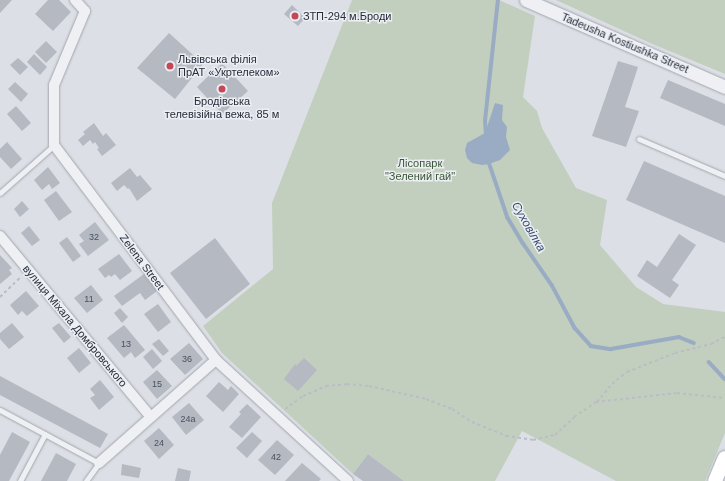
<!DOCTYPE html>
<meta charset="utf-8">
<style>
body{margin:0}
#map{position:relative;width:725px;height:481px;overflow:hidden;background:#dcdfe5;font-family:Helvetica,sans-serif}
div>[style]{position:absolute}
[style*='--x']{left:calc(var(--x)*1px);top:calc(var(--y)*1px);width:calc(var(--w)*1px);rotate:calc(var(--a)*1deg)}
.green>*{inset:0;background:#c2cfbe}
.water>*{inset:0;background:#99acc3}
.stream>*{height:3.5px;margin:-1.75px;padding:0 1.75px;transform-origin:1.75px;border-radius:1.75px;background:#99acc3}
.building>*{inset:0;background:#b4b9c2}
.path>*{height:2px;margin-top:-1px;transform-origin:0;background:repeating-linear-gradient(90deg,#bbbdc4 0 3px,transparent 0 6px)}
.roads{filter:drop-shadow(0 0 1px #a2a6ae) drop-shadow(0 0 1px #a2a6ae)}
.service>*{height:5px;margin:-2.5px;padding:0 2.5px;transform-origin:2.5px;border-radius:2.5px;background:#eff0f4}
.minor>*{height:10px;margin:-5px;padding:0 5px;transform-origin:5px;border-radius:5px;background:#eff0f4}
.tertiary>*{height:13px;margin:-6.5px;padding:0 6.5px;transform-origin:6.5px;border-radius:6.5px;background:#eff0f4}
.secondary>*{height:14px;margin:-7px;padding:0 7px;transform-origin:7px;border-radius:7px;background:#fff}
.dots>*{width:11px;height:11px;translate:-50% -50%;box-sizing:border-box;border:2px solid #ebeef3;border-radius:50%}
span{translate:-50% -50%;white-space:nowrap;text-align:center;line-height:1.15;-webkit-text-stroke:3px #ebeef3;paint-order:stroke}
.number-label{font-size:9px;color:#4a505c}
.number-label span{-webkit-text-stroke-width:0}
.poi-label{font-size:11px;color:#272d3a}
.left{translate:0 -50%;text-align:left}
.street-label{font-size:11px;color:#272d3a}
.park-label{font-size:11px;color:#3a5535}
.water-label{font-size:12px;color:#344b6b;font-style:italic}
</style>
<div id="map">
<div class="green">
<i style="clip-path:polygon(352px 0,499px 0,535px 16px,523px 97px,537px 111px,542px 128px,576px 188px,607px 200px,600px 245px,636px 287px,663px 304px,725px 312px,725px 433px,705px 481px,616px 481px,522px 431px,495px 481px,404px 481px,368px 454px,353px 474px,222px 353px,203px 326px,273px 269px,272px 203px)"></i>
<i style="clip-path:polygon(556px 0,725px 0,725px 74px,650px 43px)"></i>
</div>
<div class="water">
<i style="clip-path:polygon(495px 103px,503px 105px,502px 120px,507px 127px,506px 137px,510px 150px,500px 160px,489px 164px,482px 165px,472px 163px,467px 158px,465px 150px,467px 143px,485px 133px)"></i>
</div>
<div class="stream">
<i style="--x:486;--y:135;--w:14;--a:-94"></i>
<i style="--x:485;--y:121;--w:122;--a:-83.9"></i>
<i style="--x:488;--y:159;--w:62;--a:71.3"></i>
<i style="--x:508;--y:218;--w:29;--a:59"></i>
<i style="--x:523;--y:243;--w:51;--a:55.4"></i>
<i style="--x:552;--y:285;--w:49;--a:61.9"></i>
<i style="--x:575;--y:328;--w:24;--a:48"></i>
<i style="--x:591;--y:346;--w:20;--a:9"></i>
<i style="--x:611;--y:349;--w:69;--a:-10"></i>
<i style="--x:679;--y:337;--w:16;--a:22"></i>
<i style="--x:709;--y:362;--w:23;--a:47"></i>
</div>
<div class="building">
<i style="clip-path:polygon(0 0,12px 0,0 13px)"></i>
<i style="clip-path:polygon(48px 0,59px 0,71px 12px,53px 31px,35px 14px)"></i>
<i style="clip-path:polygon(292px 5px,305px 18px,298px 26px,284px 14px)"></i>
<i style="clip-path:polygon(169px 33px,203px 64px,175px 99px,137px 68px)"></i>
<i style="clip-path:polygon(46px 41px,57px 52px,46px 63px,35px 52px)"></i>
<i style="clip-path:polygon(34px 54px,47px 67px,40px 75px,27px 62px)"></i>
<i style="clip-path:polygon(18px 58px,28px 67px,20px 75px,10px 65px)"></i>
<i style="clip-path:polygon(618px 61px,638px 67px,625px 107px,639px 111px,626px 147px,592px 136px)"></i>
<i style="clip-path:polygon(222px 63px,248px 91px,222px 114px,197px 87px)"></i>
<i style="clip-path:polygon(668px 80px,725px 104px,725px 126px,660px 98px)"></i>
<i style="clip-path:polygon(15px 82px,28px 94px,21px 102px,8px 89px)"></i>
<i style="clip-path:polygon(16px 106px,31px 123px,22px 131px,7px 114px)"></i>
<i style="clip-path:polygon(94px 123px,103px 136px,106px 133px,116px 145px,102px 156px,97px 149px,99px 148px,95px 142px,93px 144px,90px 140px,83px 146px,78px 140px,85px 134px,83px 132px)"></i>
<i style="clip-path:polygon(7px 142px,22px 159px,11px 169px,0 157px,0 149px)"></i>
<i style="clip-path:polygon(644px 161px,725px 196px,725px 243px,626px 200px)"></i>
<i style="clip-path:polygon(48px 167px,60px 183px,52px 189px,49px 184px,42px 190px,34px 180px)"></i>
<i style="clip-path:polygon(130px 168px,137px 177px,140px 175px,152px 189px,137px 201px,129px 188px,128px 189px,124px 185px,117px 191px,111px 183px)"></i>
<i style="clip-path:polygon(56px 191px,72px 212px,59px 221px,44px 200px)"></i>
<i style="clip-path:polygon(22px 201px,29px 209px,20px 217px,14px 209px)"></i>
<i style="clip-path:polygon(95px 222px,109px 240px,88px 256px,79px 244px,84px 241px,79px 235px)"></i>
<i style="clip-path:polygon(29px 226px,40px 240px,32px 246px,21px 233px)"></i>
<i style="clip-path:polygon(679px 234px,696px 245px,672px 280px,679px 285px,670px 298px,637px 276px,647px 260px,657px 267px)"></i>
<i style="clip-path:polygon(67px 237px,81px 256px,73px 262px,59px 243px)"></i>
<i style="clip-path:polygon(215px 238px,250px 284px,206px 319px,170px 273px)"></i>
<i style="clip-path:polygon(119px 254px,132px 271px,120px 280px,115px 274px,111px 277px,109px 275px,105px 278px,98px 269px)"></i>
<i style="clip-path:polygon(0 255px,12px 268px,9px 270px,12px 274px,0 284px)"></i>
<i style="clip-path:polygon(144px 274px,157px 291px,145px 300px,140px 293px,122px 306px,114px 296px)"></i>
<i style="clip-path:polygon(91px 285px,103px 300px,87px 313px,74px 298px)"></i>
<i style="clip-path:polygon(26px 291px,39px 306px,27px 316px,22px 311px,18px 315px,10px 305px)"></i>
<i style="clip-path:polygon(158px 304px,171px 322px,158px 332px,144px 314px)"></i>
<i style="clip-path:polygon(120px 308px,128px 317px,122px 323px,114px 313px)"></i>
<i style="clip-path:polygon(12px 323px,24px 337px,9px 349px,0 339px,0 333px)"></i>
<i style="clip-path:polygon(59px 323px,71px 337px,64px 343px,52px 328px)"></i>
<i style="clip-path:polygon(124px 325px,145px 350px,135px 358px,131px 352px,124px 358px,107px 338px)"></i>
<i style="clip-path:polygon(159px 339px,169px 351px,163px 356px,152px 344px)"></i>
<i style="clip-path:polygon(189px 343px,203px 359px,185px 375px,170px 359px)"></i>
<i style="clip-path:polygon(79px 348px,91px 363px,79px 373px,67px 358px)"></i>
<i style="clip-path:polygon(152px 349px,162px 361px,153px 369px,143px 357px)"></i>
<i style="clip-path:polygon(304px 358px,317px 370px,298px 391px,284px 379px,295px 364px,296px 366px)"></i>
<i style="clip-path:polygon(157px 370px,172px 386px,157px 399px,143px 382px)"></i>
<i style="clip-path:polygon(0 376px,108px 434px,100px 448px,0 395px)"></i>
<i style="clip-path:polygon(100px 380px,114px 397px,99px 410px,90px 398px,95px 395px,90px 389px)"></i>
<i style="clip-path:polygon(219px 382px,228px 390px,231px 386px,239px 394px,223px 412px,206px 396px)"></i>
<i style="clip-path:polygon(189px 403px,204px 420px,186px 435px,172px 417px)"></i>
<i style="clip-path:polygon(247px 404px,261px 417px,242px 438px,229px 427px,241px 414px,239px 412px)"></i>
<i style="clip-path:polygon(159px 428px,174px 445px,159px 459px,144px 441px)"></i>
<i style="clip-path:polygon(12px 432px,30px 442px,9px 481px,0 481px,0 455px)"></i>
<i style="clip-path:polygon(252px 432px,262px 441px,247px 458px,236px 448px)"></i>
<i style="clip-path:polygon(277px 440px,294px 455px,275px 475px,258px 460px)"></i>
<i style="clip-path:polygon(56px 453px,76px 464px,67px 481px,41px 481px)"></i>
<i style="clip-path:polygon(368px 454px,404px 481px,363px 481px,353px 474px)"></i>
<i style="clip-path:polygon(302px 463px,321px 479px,319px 481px,285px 481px)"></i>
<i style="clip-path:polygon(122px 464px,141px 468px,139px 478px,121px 475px)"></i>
<i style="clip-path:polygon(178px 468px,191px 471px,189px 481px,175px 481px)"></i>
</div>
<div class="path">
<i style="--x:0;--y:297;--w:29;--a:-44"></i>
<i style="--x:597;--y:402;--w:23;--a:-50"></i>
<i style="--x:612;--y:384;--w:19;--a:-39"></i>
<i style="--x:627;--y:372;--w:52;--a:-21.6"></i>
<i style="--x:675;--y:353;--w:37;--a:-14"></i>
<i style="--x:711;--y:344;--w:16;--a:-27"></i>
<i style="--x:285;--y:409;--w:22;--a:-36"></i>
<i style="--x:303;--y:396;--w:25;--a:-23"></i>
<i style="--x:326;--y:386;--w:21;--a:-5"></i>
<i style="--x:347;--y:384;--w:22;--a:5"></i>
<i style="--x:369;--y:386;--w:58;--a:12.8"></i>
<i style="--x:426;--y:399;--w:28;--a:21"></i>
<i style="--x:452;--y:409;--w:24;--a:33"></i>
<i style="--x:472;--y:422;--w:37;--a:22"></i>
<i style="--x:506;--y:436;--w:27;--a:8"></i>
<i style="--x:533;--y:440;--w:23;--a:-13"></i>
<i style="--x:555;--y:435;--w:26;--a:-43"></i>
<i style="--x:574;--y:417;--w:27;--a:-34"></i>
<i style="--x:596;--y:402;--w:81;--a:-6.3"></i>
<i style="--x:677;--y:393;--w:48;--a:5.9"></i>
</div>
<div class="roads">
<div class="service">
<i style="--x:639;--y:139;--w:94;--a:23.3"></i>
<i style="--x:0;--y:193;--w:72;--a:-41.6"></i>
<i style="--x:0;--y:410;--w:112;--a:28.2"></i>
<i style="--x:99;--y:463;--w:22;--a:126"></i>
<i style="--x:20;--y:481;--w:53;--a:-62"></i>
</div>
<div class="minor">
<i style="--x:75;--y:0;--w:15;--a:48"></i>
<i style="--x:85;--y:11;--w:80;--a:112.7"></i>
<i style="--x:54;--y:85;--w:60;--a:90"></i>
<i style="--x:54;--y:145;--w:269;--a:53"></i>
<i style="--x:216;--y:360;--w:179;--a:42.5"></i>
<i style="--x:0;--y:236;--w:234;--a:50.2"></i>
<i style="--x:99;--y:463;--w:156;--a:-41.4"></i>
</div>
<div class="tertiary">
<i style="--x:526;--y:0;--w:217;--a:23.6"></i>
</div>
<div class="secondary">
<i style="--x:715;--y:481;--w:25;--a:-67"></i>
</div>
</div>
<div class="dots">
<i style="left:295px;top:16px;background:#c44856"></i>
<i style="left:170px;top:66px;background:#c44856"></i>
<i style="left:222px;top:89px;background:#c44856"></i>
</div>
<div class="number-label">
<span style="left:94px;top:237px">32</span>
<span style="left:89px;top:299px">11</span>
<span style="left:126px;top:344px">13</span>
<span style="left:187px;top:359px">36</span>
<span style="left:157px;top:384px">15</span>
<span style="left:188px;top:419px">24а</span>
<span style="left:159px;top:443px">24</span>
<span style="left:276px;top:457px">42</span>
</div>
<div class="poi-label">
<span class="left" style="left:303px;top:16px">ЗТП-294 м.Броди</span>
<span class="left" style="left:178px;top:66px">Львівська філія<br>ПрАТ «Укртелеком»</span>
<span style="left:222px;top:108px">Бродівська<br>телевізійна вежа, 85 м</span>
</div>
<div class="street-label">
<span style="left:625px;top:43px;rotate:23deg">Tadeusha Kostiushka Street</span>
<span style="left:142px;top:262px;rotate:53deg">Zelena Street</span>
<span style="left:75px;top:326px;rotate:50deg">вулиця Міхала Домбровського</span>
</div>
<div class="park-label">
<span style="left:420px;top:170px">Лісопарк<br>"Зелений гай"</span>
</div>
<div class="water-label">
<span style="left:528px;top:227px;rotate:60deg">Суховілка</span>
</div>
</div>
